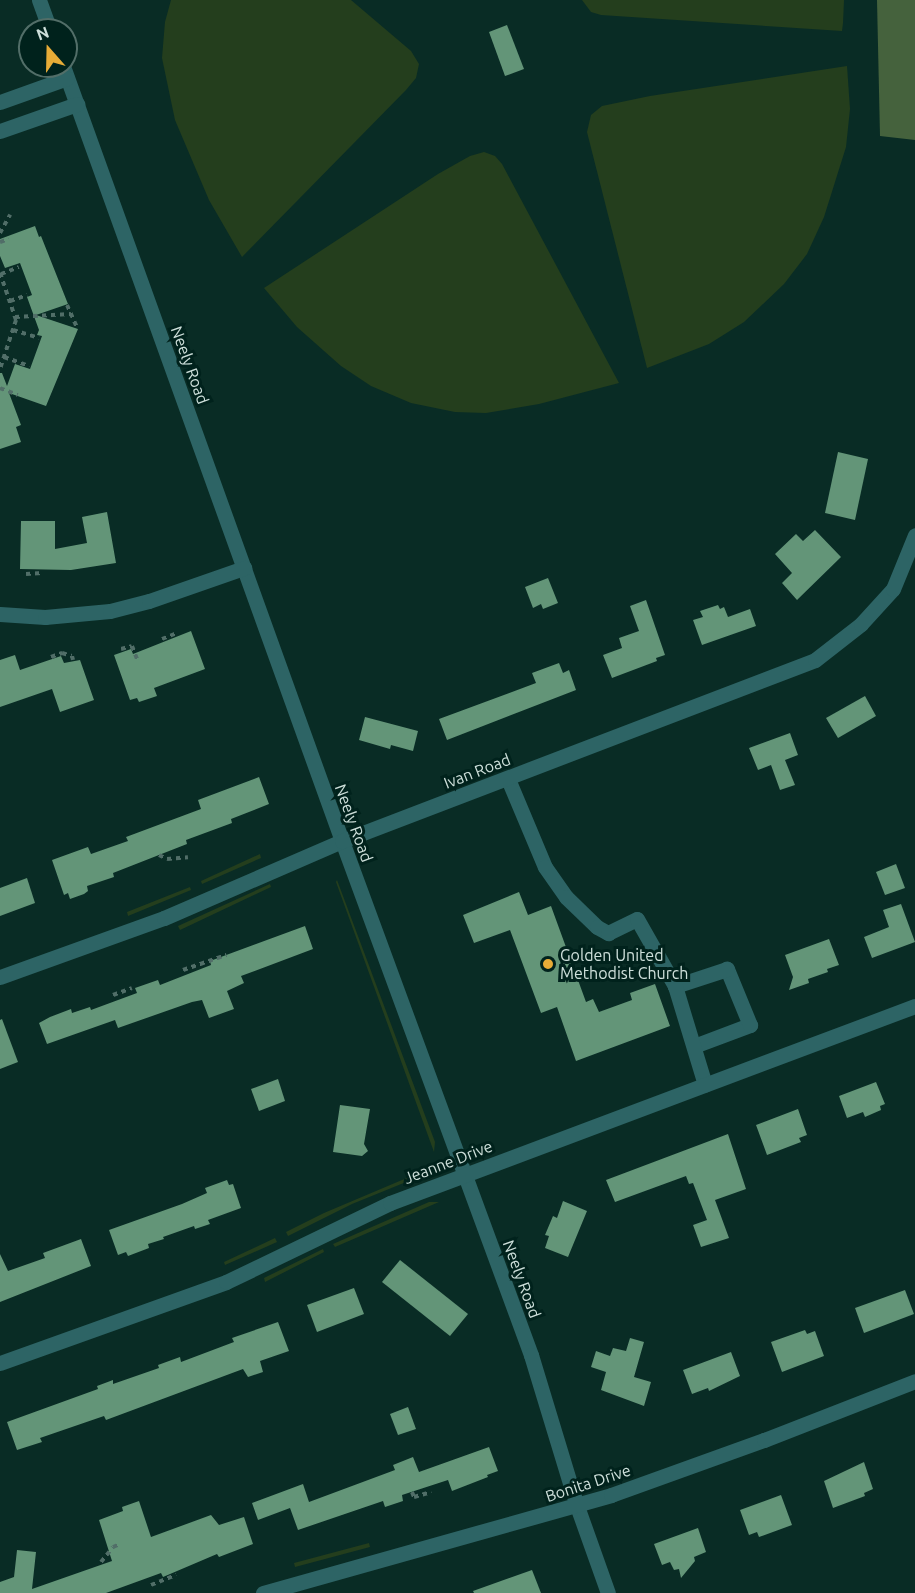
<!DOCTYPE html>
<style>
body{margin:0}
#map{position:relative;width:915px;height:1593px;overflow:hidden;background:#092c25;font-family:Ubuntu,sans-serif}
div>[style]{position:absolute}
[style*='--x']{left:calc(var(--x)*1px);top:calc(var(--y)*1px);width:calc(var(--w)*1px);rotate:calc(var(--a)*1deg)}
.green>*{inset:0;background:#243e1d}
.forest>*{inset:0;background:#45623d}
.building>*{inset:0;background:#639578}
.path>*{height:4px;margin-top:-2px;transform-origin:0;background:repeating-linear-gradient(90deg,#516e68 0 4.5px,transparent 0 9px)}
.minor>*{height:15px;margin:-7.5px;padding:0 7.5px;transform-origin:7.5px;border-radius:7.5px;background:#2d6465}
.dots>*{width:16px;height:16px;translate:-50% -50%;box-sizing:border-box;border:3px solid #00221c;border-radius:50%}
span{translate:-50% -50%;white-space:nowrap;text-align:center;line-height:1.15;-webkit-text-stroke:6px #00221c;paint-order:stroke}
.street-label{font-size:16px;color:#cee0db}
.poi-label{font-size:16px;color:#cee0db}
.left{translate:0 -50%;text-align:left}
.north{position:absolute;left:18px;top:18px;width:60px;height:60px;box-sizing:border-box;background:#00221c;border:2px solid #526e68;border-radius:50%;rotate:340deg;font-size:16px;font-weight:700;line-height:24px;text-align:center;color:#cee0db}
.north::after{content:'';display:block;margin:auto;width:21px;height:27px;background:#e7ac37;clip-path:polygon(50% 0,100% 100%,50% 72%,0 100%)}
</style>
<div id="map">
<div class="green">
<i style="clip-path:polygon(171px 0,351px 0,411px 51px,419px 64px,416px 78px,406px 90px,242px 257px,209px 200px,175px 120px,162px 58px,165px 22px)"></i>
<i style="clip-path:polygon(582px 0,844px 0,843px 23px,842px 31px,601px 15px,591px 12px)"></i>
<i style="clip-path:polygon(847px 66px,850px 109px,846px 147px,824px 217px,807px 254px,784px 284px,744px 322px,709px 344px,647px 368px,587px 132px,591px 115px,602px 106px,650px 96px)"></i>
<i style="clip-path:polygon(484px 152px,495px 156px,502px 164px,619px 383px,539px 404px,486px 413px,455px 412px,411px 403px,371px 386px,341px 366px,297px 327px,264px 288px,438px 174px,470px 156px)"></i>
<i style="clip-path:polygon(260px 854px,261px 858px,202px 884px,201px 881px)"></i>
<i style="clip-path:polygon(337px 880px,435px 1142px,434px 1152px,336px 882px)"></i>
<i style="clip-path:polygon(270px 884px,271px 887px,180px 930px,178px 926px)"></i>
<i style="clip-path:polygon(190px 887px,191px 890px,128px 916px,127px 912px)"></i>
<i style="clip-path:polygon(428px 1169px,416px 1178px,352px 1204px,288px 1236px,286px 1232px,324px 1213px)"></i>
<i style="clip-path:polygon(429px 1202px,439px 1202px,335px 1247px,333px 1244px)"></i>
<i style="clip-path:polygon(275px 1238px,277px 1242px,225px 1265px,224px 1262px)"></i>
<i style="clip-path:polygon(323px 1249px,324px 1252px,265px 1282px,264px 1278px)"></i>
<i style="clip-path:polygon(369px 1543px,370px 1547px,295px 1567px,294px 1563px)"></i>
</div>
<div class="forest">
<i style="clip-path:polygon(877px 0,915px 0,915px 140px,880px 136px)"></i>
</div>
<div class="building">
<i style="clip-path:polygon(507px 25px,524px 69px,505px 76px,489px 32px)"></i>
<i style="clip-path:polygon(35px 226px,39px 237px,41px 236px,68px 304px,36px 315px,78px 329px,46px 406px,9px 393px,21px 425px,16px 427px,21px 442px,0 449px,0 373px,2px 373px,7px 386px,15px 364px,30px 369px,42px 336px,37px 335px,39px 330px,27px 297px,32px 295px,20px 263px,5px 268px,0 256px,0 239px)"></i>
<i style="clip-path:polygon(838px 452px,868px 459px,855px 520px,825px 513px)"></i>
<i style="clip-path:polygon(107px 512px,116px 563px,71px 570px,20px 569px,21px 521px,55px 521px,55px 549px,87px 543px,82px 517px)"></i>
<i style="clip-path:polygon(815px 530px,841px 557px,797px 600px,782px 583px,792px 573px,775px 554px,796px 534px,803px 541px)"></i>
<i style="clip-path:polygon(548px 578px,558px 603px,543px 609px,541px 604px,533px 608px,525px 587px)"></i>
<i style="clip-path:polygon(646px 600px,665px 655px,656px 658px,657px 661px,612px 678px,603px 655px,622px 648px,619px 638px,639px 631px,630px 606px)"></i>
<i style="clip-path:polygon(718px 605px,720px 609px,724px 607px,728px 617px,750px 609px,756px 626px,702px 645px,693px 620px,703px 617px,700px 611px)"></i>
<i style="clip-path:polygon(191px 631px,205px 669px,154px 688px,157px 696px,139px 702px,137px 698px,130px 700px,114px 655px,131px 649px,133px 654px)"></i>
<i style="clip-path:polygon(15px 655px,20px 670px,61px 656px,64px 663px,80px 660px,94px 700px,60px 712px,52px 689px,0 707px,0 660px)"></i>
<i style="clip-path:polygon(559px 663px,563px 673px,569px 670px,576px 690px,447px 740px,439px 719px,536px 683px,532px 673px)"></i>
<i style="clip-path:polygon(865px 696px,876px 716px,838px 738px,826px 718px)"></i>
<i style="clip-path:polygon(365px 717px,418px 731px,413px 751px,391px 745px,390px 749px,359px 740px)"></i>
<i style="clip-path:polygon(790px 733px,798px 755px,785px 760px,795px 785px,780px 790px,771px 765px,758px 770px,749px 748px)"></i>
<i style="clip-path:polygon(259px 777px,269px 804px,231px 819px,232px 823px,186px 840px,187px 844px,113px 873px,114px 877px,87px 886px,88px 891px,84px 894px,70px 899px,68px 893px,64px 895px,52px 860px,88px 847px,91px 854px,128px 841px,126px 837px,201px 809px,198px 800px)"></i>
<i style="clip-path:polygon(896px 864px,905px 888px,885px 895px,876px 872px)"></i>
<i style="clip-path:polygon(27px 878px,35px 903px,0 916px,0 888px)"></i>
<i style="clip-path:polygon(519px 892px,528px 915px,551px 906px,586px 1002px,593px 999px,599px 1012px,632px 1000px,630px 993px,655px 984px,670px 1026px,576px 1061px,557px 1007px,541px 1013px,510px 930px,474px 943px,463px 915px)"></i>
<i style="clip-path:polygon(901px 904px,915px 942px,872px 958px,864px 937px,889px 927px,883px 910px)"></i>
<i style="clip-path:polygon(305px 926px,313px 949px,241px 976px,244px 983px,227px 991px,234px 1009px,209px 1018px,202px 1000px,192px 1002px,118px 1028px,115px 1020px,47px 1044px,39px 1023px,50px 1017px,71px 1009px,72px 1013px,90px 1007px,91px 1010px,137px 993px,135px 988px,158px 980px,160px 985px,211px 965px,210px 961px)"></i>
<i style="clip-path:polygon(829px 939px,839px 965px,827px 969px,828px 972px,808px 979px,809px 983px,789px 990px,793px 977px,785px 955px)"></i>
<i style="clip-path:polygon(2px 1019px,18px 1062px,0 1069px,0 1020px)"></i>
<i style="clip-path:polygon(278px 1079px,285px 1101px,259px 1111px,251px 1089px)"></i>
<i style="clip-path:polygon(876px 1082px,885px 1104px,880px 1106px,881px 1110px,865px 1117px,863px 1112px,847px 1118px,839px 1096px)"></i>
<i style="clip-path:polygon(340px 1105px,370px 1109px,364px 1144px,368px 1151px,362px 1156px,333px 1152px)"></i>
<i style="clip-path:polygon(798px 1109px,807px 1135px,799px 1138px,801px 1142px,767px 1155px,756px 1125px)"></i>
<i style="clip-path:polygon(728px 1134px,746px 1189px,715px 1200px,729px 1238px,701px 1247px,693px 1225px,707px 1220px,693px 1183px,689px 1184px,686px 1176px,615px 1202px,606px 1180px)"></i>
<i style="clip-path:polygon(227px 1180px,229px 1185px,233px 1184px,241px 1208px,208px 1220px,210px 1224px,195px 1229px,194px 1226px,163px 1237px,164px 1239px,148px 1244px,149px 1248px,128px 1256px,126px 1252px,118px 1255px,109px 1230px,182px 1204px,207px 1193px,205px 1188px)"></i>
<i style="clip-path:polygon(563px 1201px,587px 1211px,568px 1257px,545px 1248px,549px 1236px,545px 1235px,553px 1216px,557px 1218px)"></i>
<i style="clip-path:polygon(81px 1239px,91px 1266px,0 1302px,0 1254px,8px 1271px,45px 1258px,43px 1253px)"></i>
<i style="clip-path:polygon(400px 1260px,468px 1314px,450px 1336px,382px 1282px)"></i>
<i style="clip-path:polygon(354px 1288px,364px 1314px,317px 1332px,307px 1305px)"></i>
<i style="clip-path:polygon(905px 1290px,914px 1314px,864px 1333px,855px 1308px)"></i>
<i style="clip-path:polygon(278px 1322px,289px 1351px,260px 1361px,263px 1372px,248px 1377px,243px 1369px,106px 1420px,104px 1416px,40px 1438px,42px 1442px,17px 1450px,7px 1422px,98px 1389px,97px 1386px,113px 1380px,113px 1384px,159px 1368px,158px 1365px,180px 1357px,181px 1362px,234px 1342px,232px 1338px)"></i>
<i style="clip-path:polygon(805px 1330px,807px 1334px,815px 1331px,824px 1356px,782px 1372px,771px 1342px)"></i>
<i style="clip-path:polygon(630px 1338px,644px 1342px,634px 1377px,651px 1382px,644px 1406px,601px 1390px,606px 1372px,591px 1367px,596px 1351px,610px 1356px,613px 1348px,626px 1351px)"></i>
<i style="clip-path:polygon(731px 1352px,740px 1376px,709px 1391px,708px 1388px,692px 1394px,683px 1370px)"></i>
<i style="clip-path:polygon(408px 1407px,416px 1429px,398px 1435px,390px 1414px)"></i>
<i style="clip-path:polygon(489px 1447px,498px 1471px,487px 1475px,488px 1477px,452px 1491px,448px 1480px,402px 1495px,403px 1501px,385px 1507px,383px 1501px,298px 1530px,290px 1508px,258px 1520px,252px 1503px,303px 1484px,309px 1502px,395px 1470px,393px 1465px,413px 1457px,419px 1472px)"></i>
<i style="clip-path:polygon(864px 1462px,873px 1489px,864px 1493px,865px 1496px,833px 1508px,824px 1481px)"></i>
<i style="clip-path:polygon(781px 1495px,792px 1525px,759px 1537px,757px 1532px,749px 1535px,740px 1510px)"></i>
<i style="clip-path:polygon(139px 1501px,151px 1537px,211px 1515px,219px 1525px,244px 1517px,253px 1544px,219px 1557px,217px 1554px,163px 1577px,161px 1573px,106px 1593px,0 1593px,0 1582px,14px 1577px,17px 1550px,36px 1552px,32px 1589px,112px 1561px,99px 1520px,123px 1511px,122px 1507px)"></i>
<i style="clip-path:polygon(698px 1528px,706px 1552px,694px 1557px,695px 1561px,681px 1578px,679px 1569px,674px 1570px,670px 1562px,662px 1565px,654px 1544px)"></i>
<i style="clip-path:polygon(532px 1570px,541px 1593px,474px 1593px,473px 1591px)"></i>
</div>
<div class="path">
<i style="--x:0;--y:233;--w:21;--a:-61"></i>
<i style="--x:0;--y:242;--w:9;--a:-18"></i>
<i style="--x:0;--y:273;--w:50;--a:71.2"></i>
<i style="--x:16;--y:320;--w:52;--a:108.1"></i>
<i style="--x:1;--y:274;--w:19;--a:-21"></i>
<i style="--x:10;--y:301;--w:18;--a:-19"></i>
<i style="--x:67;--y:305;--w:24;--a:66"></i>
<i style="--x:15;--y:317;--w:56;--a:-3.1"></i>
<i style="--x:13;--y:330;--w:27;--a:17"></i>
<i style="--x:4;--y:357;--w:27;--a:20"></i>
<i style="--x:0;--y:388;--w:19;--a:21"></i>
<i style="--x:26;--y:574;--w:16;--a:-4"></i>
<i style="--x:162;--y:639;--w:16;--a:-22"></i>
<i style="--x:121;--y:649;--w:11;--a:-15"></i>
<i style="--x:132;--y:646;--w:14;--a:69"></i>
<i style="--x:51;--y:657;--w:12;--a:-20"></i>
<i style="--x:62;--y:653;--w:10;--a:17"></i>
<i style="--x:72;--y:656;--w:4;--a:76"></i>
<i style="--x:159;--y:855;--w:9;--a:27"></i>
<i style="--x:167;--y:859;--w:21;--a:-5"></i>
<i style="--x:183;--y:970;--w:46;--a:-19.2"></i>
<i style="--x:113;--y:995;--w:20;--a:-20"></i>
<i style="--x:412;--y:1492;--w:5;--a:68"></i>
<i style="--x:414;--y:1497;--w:18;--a:-16"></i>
<i style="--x:101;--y:1562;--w:19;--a:-51"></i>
<i style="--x:113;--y:1547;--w:8;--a:-23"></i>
<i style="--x:151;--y:1585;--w:27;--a:-22"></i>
</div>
<div class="minor">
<i style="--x:39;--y:0;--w:32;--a:70"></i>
<i style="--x:63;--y:66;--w:824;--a:70.2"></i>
<i style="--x:342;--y:841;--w:548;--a:69.81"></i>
<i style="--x:531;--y:1355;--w:158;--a:73.1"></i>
<i style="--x:577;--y:1506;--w:92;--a:70.4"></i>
<i style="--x:0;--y:102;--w:71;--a:-19.7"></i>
<i style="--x:0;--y:131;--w:82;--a:-19.3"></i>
<i style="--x:0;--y:614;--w:45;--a:3.8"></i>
<i style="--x:45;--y:617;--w:65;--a:-5.3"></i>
<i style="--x:110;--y:611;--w:40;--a:-14.4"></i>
<i style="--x:149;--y:601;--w:101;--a:-19.2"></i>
<i style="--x:508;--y:779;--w:95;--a:67.2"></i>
<i style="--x:545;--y:867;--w:37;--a:55"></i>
<i style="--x:566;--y:897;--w:43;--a:44.1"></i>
<i style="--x:597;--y:927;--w:13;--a:29"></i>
<i style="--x:608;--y:933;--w:32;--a:-26"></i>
<i style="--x:637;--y:919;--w:77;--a:60.4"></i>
<i style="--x:0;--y:977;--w:174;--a:-19.8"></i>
<i style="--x:164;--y:918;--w:194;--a:-23.4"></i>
<i style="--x:342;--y:841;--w:506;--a:-20.94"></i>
<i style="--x:815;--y:660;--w:58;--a:-38"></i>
<i style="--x:861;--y:624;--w:47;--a:-47.6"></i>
<i style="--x:893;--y:589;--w:58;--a:-67.8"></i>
<i style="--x:694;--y:1046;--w:60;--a:-20.6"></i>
<i style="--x:750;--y:1025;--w:61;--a:-112.3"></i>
<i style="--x:727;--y:969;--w:55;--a:161.9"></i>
<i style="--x:675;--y:986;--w:103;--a:73.1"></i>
<i style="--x:0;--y:1363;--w:240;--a:-19.7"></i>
<i style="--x:226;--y:1282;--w:182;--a:-25.7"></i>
<i style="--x:390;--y:1203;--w:561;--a:-20.57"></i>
<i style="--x:263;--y:1593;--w:362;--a:-15.7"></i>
<i style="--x:611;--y:1495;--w:163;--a:-19.8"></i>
<i style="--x:764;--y:1440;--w:162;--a:-21.3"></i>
</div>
<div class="dots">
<i style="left:548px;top:964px;background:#e7ac37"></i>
</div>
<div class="street-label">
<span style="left:190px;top:365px;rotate:70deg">Neely Road</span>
<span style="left:477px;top:771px;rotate:-21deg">Ivan Road</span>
<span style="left:354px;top:823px;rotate:70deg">Neely Road</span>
<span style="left:448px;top:1162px;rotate:-21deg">Jeanne Drive</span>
<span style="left:522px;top:1279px;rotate:70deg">Neely Road</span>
<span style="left:588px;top:1483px;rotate:-18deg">Bonita Drive</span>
</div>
<div class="poi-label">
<span class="left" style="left:560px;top:964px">Golden United<br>Methodist Church</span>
</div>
<div class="north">N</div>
</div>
